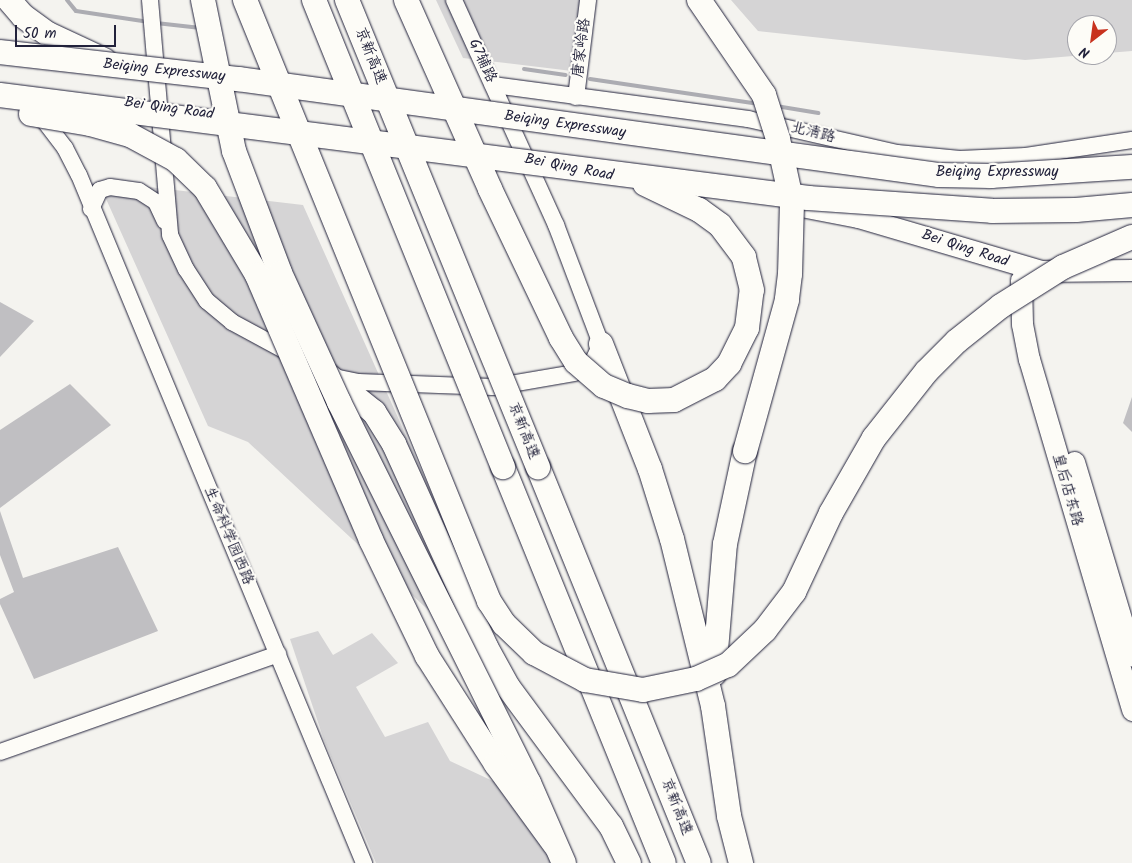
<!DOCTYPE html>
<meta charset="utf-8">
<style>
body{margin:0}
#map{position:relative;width:1132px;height:863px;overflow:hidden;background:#f4f3ef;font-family:Kalam,"LXGW WenKai TC",sans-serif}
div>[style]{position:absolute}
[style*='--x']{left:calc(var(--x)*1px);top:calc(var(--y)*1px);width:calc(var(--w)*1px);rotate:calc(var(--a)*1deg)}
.green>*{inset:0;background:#d5d4d5}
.stream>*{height:4px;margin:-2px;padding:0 2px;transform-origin:2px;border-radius:2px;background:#acacb2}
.building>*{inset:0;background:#c0bfc2}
.roads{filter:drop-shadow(0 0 1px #22223b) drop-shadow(0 0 1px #22223b)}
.minor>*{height:16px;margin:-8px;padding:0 8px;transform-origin:8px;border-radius:8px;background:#fdfcf7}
.major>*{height:21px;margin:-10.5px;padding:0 10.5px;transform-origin:10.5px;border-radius:10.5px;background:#fdfcf7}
.highway>*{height:24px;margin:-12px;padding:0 12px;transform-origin:12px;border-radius:12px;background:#fdfcf7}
.bridges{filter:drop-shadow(0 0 1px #22223b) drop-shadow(0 0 1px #22223b)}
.highway-bridge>*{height:24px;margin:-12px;padding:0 12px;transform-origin:12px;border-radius:12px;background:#fdfcf7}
span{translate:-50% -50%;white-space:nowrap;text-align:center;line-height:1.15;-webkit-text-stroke:4.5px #fdfcf7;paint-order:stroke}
.street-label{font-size:15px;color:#22223b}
.north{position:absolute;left:1067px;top:15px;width:50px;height:50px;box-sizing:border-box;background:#fdfcf7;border:1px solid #a5a5ac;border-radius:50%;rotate:210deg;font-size:14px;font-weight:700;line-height:20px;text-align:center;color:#22223b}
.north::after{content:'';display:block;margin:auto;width:18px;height:22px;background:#c8321e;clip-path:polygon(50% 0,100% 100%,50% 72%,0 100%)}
.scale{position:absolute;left:15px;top:25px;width:101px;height:22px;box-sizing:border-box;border:2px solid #22223b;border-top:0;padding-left:6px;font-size:15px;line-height:18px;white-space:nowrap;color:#22223b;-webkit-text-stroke:4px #fdfcf7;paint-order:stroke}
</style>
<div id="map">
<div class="green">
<i style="clip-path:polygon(436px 0,581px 0,572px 71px,463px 58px)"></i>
<i style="clip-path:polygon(731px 0,1132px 0,1132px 51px,1107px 53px,1107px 25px,1077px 25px,1077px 55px,1085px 55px,1025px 60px,758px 31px)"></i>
<i style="clip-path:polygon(98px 181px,303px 205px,488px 619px,454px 634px,248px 442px,208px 426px)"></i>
<i style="clip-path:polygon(318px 631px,333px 655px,372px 633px,398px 663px,356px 687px,385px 737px,428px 722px,450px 761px,523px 795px,555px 863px,376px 863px,324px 740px,290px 639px)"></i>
</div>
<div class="stream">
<i style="--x:67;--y:0;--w:14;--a:51"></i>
<i style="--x:76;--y:11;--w:74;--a:8.6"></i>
<i style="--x:156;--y:23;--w:45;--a:6.3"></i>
<i style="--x:524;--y:69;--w:42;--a:8.1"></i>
<i style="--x:590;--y:79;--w:171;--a:8.4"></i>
<i style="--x:776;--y:106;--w:43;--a:9.5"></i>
</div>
<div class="building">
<i style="clip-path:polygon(0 302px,34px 321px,0 357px)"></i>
<i style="clip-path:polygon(70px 384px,111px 425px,0 508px,0 430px)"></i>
<i style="clip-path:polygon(1132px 397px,1132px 432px,1123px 423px)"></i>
<i style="clip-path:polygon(0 511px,23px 578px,118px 547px,158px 631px,34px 679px,0 604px,0 599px,14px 592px,0 555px)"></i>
</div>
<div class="roads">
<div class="minor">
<i style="--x:150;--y:0;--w:236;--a:85.1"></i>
<i style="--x:170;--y:235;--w:38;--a:65"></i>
<i style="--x:186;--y:269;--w:38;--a:57"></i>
<i style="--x:207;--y:301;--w:33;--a:40"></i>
<i style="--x:232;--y:322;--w:69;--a:28.4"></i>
<i style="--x:493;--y:85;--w:257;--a:7.6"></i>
<i style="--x:748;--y:119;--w:153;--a:12.9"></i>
<i style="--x:897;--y:153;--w:63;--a:5.4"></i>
<i style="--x:960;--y:159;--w:66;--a:-2.6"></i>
<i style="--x:1026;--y:156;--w:107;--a:-8.6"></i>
<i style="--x:576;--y:97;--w:98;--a:-82.9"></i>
<i style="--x:39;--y:114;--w:43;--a:52.6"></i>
<i style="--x:65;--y:148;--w:30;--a:63"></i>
<i style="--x:79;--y:175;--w:745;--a:67.5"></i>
<i style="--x:91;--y:209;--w:21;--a:-65"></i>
<i style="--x:100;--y:190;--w:10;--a:-17"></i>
<i style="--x:110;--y:187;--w:29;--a:8"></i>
<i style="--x:139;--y:191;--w:20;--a:33"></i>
<i style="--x:156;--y:202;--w:21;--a:65"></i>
<i style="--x:334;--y:377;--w:25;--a:12"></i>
<i style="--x:358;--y:382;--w:135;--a:2.1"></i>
<i style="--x:493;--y:387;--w:82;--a:-9.8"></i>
<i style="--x:574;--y:373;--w:22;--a:-32"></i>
<i style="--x:593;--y:361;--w:19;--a:-65"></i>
<i style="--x:601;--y:344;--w:127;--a:-110.7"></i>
<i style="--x:556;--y:225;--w:247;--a:-114.4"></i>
<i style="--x:0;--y:752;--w:295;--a:-19.4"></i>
</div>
<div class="major">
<i style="--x:801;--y:206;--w:58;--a:10.9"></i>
<i style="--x:858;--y:217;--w:192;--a:16.4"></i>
<i style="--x:1042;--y:271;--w:90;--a:-0.6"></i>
<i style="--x:1021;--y:280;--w:44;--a:88.7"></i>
<i style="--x:1022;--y:324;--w:36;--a:79"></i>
<i style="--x:1029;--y:359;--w:366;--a:73.6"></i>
<i style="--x:1074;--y:462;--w:202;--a:73.3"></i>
</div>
<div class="highway">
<i style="--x:9;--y:0;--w:21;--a:49"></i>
<i style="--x:23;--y:16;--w:31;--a:36"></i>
<i style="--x:48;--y:34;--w:62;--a:24.9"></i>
<i style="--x:601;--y:344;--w:134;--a:68.6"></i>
<i style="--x:650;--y:469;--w:73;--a:72.6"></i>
<i style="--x:672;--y:539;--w:172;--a:76.2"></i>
<i style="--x:713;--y:706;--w:111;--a:81.7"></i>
<i style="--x:729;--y:816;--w:49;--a:75.7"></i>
<i style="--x:329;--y:376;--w:58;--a:38.7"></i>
<i style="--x:374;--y:412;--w:38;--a:58"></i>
<i style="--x:394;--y:444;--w:223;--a:65.6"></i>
<i style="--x:486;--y:647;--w:46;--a:61.2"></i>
<i style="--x:508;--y:687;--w:173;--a:53.5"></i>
<i style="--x:611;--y:826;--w:41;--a:64.1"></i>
<i style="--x:503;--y:467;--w:427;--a:67.9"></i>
<i style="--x:538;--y:467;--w:427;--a:67.9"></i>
<i style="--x:714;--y:674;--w:130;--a:-85.2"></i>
<i style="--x:725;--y:544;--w:95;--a:-77.9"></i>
</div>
</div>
<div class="bridges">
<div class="highway-bridge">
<i style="--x:203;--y:0;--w:154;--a:78.4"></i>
<i style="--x:234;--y:151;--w:130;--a:69.3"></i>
<i style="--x:280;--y:273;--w:142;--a:65.4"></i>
<i style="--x:339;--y:402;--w:426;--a:63.5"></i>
<i style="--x:529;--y:783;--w:87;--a:66.4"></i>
<i style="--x:245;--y:0;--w:649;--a:67.9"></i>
<i style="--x:489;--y:601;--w:27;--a:57"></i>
<i style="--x:504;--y:624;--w:42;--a:44"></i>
<i style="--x:534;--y:653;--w:58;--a:27.9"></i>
<i style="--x:585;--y:680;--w:59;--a:9.8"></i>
<i style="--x:643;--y:690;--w:54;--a:-11.7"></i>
<i style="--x:696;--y:679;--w:35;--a:-24"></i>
<i style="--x:728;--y:665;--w:51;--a:-43.4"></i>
<i style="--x:765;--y:630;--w:48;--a:-52.7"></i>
<i style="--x:794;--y:592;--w:87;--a:-64.9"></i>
<i style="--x:831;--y:513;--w:86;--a:-60.2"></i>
<i style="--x:874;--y:438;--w:85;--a:-51.7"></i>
<i style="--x:927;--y:371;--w:42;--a:-45"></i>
<i style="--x:957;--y:341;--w:56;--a:-38.5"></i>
<i style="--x:1001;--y:306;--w:73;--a:-32.2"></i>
<i style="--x:1063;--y:267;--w:75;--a:-23.5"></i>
<i style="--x:314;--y:0;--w:504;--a:67.97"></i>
<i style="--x:347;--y:0;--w:505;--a:67.76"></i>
<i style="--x:406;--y:0;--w:207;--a:66"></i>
<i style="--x:490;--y:189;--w:165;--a:64.5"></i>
<i style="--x:561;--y:338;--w:28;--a:58"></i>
<i style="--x:576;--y:362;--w:37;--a:41"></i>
<i style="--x:604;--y:386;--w:26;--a:23"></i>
<i style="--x:628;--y:396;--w:21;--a:14"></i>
<i style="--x:648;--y:401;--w:26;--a:-2"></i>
<i style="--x:674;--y:400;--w:46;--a:-27.1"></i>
<i style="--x:715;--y:379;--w:21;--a:-47"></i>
<i style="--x:729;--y:364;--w:40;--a:-63.4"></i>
<i style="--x:747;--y:328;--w:38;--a:-83"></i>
<i style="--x:752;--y:290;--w:34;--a:-104"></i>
<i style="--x:744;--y:257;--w:40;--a:-127"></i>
<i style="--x:720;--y:225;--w:26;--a:-144"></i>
<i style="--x:699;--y:210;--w:60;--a:-154.3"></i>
<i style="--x:699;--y:0;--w:115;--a:55.6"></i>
<i style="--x:764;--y:95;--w:46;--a:72.3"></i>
<i style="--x:778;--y:139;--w:66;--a:77.7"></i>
<i style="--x:792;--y:203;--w:71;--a:91.6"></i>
<i style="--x:790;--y:274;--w:26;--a:97"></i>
<i style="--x:787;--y:300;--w:157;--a:105.5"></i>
<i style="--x:0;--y:52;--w:240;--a:6.5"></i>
<i style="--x:238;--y:79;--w:708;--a:7.8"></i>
<i style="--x:939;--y:175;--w:52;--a:1.1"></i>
<i style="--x:991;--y:176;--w:141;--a:-3.7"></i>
<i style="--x:0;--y:95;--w:815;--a:7.26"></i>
<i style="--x:808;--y:198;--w:184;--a:4"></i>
<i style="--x:992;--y:211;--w:84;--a:-0.7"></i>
<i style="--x:1076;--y:210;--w:56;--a:-5.1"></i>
<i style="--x:31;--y:114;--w:60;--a:9.6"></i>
<i style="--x:90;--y:124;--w:41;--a:15.4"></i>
<i style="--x:130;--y:135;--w:52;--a:28.5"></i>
<i style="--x:176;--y:160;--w:40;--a:44"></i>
<i style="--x:205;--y:188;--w:101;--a:59.1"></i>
<i style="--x:257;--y:275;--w:288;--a:66.7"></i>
<i style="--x:371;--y:540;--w:129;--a:64.2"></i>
<i style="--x:427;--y:656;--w:128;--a:57.4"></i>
<i style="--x:496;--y:764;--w:100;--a:53.9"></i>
</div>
</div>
<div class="street-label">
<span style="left:582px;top:48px;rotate:-83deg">唐家岭路</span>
<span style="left:370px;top:56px;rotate:68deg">京新高速</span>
<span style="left:482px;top:61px;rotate:65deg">G7辅路</span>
<span style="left:164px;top:71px;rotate:6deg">Beiqing Expressway</span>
<span style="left:169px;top:109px;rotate:8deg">Bei Qing Road</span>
<span style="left:565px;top:125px;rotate:8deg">Beiqing Expressway</span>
<span style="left:813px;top:133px;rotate:14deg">北清路</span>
<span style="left:569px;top:168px;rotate:11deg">Bei Qing Road</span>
<span style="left:997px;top:173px">Beiqing Expressway</span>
<span style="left:965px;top:249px;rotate:18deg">Bei Qing Road</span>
<span style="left:523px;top:431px;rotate:68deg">京新高速</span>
<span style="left:1067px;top:490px;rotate:74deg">皇后店东路</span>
<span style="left:228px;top:536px;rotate:67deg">生命科学园西路</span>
<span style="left:676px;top:807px;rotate:68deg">京新高速</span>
</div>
<div class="north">N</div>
<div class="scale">50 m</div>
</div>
